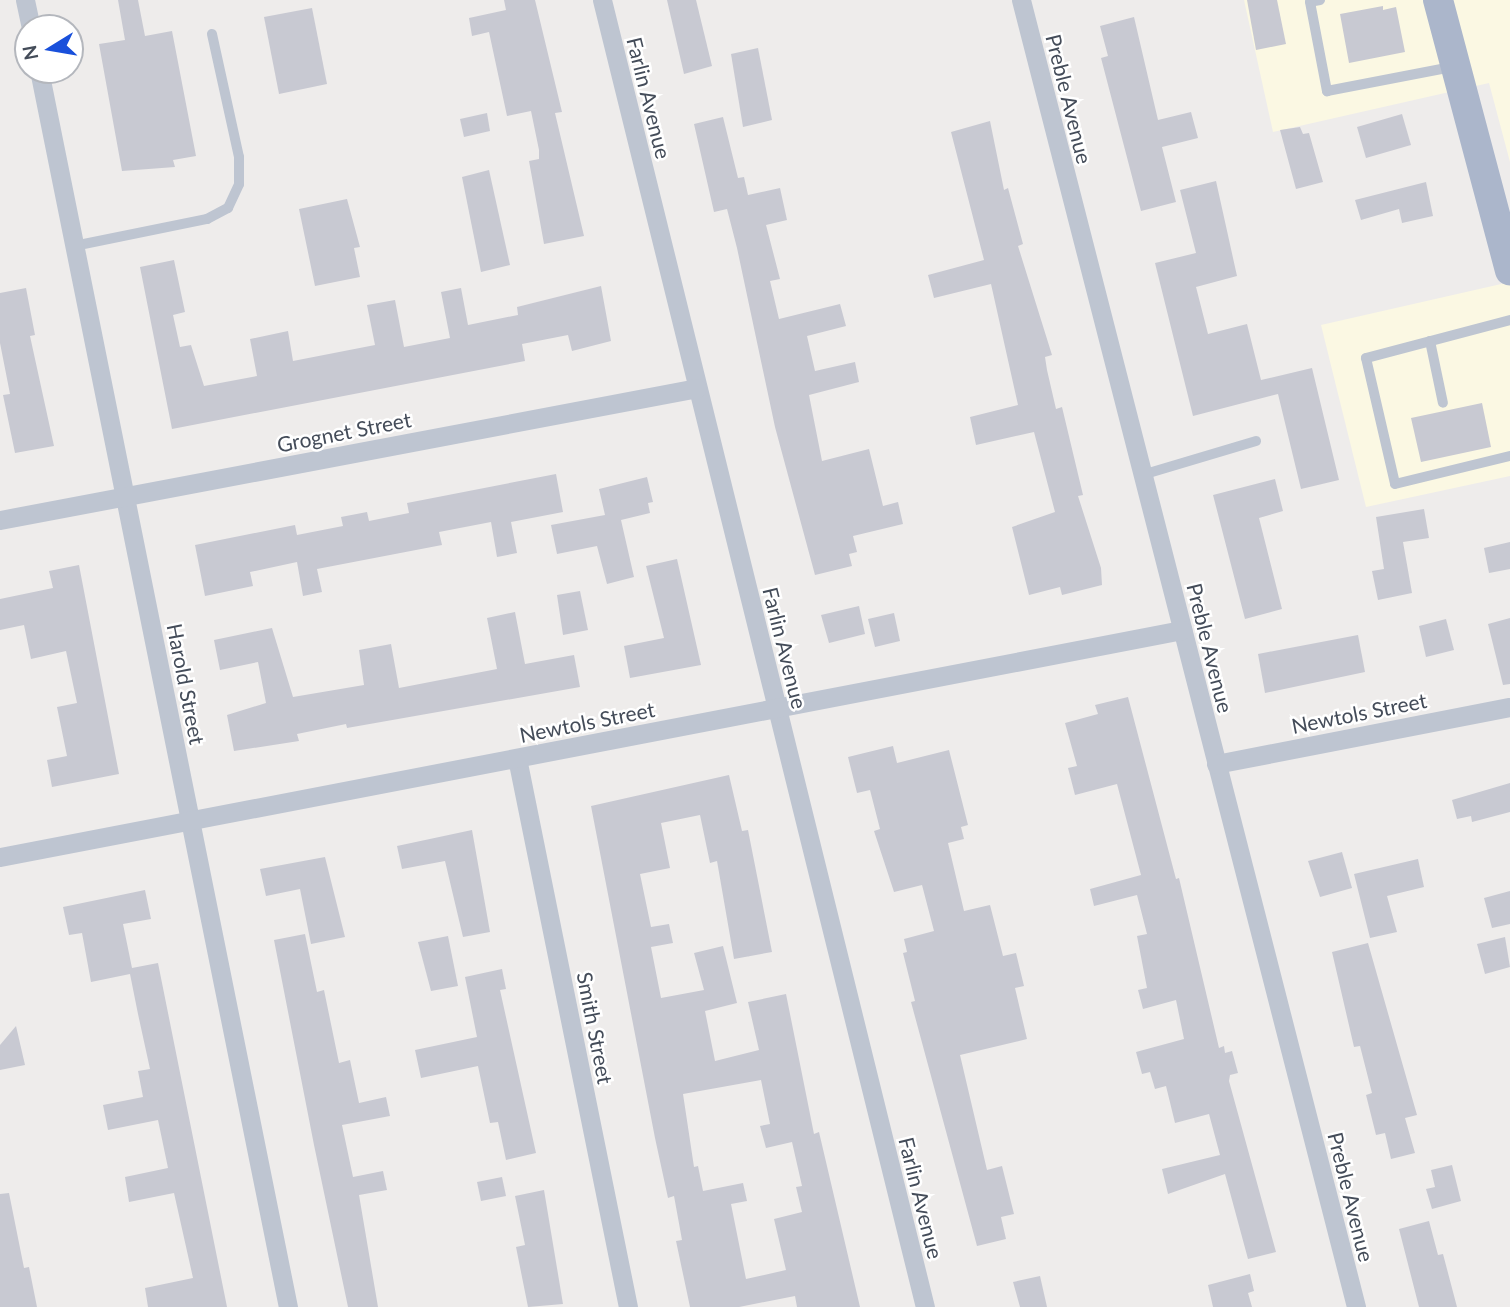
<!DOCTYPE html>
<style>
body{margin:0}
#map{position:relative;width:1510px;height:1307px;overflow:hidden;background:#eeeceb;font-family:Lato,sans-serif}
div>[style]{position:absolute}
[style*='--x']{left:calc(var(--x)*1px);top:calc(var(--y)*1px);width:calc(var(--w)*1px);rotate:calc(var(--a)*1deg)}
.commercial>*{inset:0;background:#fbf8e3}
.building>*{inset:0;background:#c8c9d2}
.lane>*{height:10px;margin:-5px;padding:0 5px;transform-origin:5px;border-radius:5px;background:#bec5d1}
.street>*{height:19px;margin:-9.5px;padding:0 9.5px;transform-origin:9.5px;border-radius:9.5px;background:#bec5d1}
.primary>*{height:30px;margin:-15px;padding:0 15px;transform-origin:15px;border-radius:15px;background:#abb6cb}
span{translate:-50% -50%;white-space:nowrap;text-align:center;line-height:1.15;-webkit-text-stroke:5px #fff;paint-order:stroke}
.street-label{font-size:21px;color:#444c59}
.north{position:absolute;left:14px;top:14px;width:70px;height:70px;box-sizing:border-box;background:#fff;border:2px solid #b4b7bd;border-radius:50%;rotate:259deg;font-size:19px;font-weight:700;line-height:28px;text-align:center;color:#444c59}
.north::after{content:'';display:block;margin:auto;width:24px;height:32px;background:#1950db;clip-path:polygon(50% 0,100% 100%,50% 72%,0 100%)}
</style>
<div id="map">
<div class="commercial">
<i style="clip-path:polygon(1244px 0,1510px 0,1510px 162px,1489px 83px,1273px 132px)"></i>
<i style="clip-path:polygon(1510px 282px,1510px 476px,1366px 507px,1321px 325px)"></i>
</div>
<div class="building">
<i style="clip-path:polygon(118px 0,138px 0,145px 36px,172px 31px,196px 156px,173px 160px,175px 167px,122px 171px,99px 44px,125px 40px)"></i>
<i style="clip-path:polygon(504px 0,535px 0,562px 112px,555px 113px,584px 236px,544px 244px,529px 161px,539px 159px,539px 150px,531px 111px,507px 116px,489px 32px,472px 36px,469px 18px,506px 10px)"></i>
<i style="clip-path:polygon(667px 0,696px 0,712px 66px,684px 74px)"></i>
<i style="clip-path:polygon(1247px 0,1277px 0,1286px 44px,1256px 50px)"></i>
<i style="clip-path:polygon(1383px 6px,1383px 10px,1396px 7px,1405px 52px,1349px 63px,1340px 14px)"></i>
<i style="clip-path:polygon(312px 8px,327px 84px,279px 94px,264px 17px)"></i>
<i style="clip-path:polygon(1134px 17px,1158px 120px,1191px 112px,1198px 138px,1162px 147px,1176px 202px,1141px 211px,1101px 58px,1108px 56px,1100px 26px)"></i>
<i style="clip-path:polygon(758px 48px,772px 120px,743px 127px,731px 54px)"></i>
<i style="clip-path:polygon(487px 113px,490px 131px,464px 137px,460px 119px)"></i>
<i style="clip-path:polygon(1402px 114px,1411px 145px,1366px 158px,1357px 127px)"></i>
<i style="clip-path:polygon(723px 117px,738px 178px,744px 177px,748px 195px,780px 188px,787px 220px,766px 225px,780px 279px,770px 281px,779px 319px,840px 304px,846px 326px,807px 336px,815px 371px,855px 362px,859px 382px,809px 395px,822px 461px,869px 449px,883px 506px,898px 502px,903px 524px,853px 536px,857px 552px,849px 554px,852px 566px,815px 575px,775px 427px,737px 248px,727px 209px,714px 212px,694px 124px)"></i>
<i style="clip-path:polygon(990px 121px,1004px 190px,1008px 188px,1023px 244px,1018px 246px,1052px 355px,1045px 357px,1047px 370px,1056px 409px,1062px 407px,1083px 495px,1078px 496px,1101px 568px,1102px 585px,1062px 595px,1060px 587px,1029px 595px,1012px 527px,1055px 512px,1034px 432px,976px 445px,970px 417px,1018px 405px,991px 284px,934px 298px,928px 275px,984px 260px,951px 132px)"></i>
<i style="clip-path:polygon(1300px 127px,1303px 134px,1309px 133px,1323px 182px,1296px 189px,1280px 130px)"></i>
<i style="clip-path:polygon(489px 170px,510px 265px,481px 272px,462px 177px)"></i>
<i style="clip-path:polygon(1216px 181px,1237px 276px,1196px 287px,1208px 334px,1247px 324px,1261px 380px,1312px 368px,1339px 480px,1301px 489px,1278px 394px,1193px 416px,1155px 263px,1196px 253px,1180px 190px)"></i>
<i style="clip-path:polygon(1426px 182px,1433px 216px,1402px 223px,1399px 209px,1361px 220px,1355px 200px)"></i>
<i style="clip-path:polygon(347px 199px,360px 247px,354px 248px,360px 277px,315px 286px,299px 209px)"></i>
<i style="clip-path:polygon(174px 260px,185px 312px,173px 315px,180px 347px,191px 345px,204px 386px,257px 376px,250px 339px,288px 331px,293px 361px,375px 345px,367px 305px,395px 300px,404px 347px,450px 338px,441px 292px,461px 288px,468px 325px,518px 315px,517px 307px,601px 286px,611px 341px,572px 351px,568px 335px,522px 344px,525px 361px,172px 429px,140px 267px)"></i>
<i style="clip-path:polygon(26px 288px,35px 335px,30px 336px,54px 446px,15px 453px,3px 395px,10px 394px,0 343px,0 293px)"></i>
<i style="clip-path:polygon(1482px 403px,1491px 447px,1421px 462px,1411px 418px)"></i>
<i style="clip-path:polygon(556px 474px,563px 512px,511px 522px,517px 553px,497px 557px,491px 522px,439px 532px,442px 545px,317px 569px,322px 592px,303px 596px,297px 562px,250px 572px,253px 586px,205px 596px,195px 545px,295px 525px,297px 535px,343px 526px,341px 517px,367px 512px,369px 521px,409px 513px,407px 503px)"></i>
<i style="clip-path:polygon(647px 477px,653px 502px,648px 503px,650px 513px,621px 520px,634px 577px,607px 584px,597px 546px,557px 554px,551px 525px,605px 515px,599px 489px)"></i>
<i style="clip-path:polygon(1275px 479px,1283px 511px,1259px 518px,1282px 609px,1245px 619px,1213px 495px)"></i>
<i style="clip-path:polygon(1424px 509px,1429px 538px,1403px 542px,1412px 593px,1378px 600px,1372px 571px,1384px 569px,1376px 517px)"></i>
<i style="clip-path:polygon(1510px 542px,1510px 569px,1489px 573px,1484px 548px)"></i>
<i style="clip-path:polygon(677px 559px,701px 665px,630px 678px,624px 646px,664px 638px,646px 566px)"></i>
<i style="clip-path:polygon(79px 565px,119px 774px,52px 787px,47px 760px,67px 756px,57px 707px,77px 703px,66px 651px,31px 659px,24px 625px,0 630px,0 599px,53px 588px,49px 571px)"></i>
<i style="clip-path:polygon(580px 591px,588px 630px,563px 635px,557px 595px)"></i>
<i style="clip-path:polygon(859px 606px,865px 634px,829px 643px,821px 615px)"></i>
<i style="clip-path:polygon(515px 612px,525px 664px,574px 655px,580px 687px,347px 728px,346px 724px,297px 734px,299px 741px,234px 751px,227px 715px,266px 703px,258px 662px,220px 670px,214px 640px,272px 628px,293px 697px,364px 685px,359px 650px,391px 644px,399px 688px,497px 669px,487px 618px)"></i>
<i style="clip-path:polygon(894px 613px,900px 641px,875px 647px,868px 619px)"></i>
<i style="clip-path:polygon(1510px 618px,1510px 684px,1503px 685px,1488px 624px)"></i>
<i style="clip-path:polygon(1446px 619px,1454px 650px,1426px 657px,1419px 626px)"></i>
<i style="clip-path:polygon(1358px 635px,1365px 672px,1265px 693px,1258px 654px)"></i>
<i style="clip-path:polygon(1128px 697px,1176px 879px,1179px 878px,1219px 1048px,1224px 1046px,1225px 1053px,1232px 1051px,1238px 1073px,1230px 1075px,1229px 1081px,1276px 1252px,1248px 1259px,1225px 1174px,1168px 1194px,1162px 1169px,1220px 1155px,1209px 1114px,1175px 1123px,1166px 1086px,1155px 1089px,1150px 1072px,1142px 1074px,1136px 1052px,1184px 1039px,1176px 1000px,1143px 1009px,1138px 990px,1147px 988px,1137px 936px,1147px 934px,1137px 895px,1094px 906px,1090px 889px,1141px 875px,1117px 784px,1075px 795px,1068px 768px,1077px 766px,1065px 723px,1098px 714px,1095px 705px)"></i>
<i style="clip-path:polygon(893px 746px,897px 763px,949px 750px,968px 825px,961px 827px,964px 839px,948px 843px,964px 911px,990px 905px,1003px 956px,1016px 953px,1024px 986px,1015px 988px,1027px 1039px,960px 1055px,987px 1170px,1002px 1166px,1014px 1214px,1001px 1217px,1006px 1239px,977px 1246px,911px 1002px,915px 1001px,903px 953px,907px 952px,904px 939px,934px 931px,922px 885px,894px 892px,874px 831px,880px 829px,870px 790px,857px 793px,848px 757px)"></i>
<i style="clip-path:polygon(evenodd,729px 775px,742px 831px,748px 830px,772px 952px,734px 959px,717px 861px,710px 863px,700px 815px,661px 823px,670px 868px,640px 874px,651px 927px,669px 924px,673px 943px,651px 947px,661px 998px,704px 990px,694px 953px,723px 946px,737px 1003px,705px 1011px,715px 1061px,759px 1050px,748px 1002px,786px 994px,814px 1134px,819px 1132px,860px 1307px,797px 1307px,795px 1296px,739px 1307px,690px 1307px,676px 1241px,682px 1240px,674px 1196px,668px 1198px,655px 1138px,591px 806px,729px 775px,761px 1080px,770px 1124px,760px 1126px,766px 1148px,792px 1142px,802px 1186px,796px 1187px,802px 1212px,774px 1219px,786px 1270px,746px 1279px,731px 1204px,747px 1201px,743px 1183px,703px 1191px,698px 1166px,694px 1167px,683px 1094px,761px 1080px)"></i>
<i style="clip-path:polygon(1510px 783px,1510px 812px,1472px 822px,1471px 816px,1457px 819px,1452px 800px)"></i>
<i style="clip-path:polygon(472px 830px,490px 932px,463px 937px,445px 861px,402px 869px,397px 846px)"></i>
<i style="clip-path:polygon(1342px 852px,1352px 888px,1320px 897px,1308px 861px)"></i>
<i style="clip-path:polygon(325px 857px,345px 937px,311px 944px,300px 889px,266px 896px,260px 869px)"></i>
<i style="clip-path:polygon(1418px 859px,1424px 887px,1387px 896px,1397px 932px,1370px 938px,1354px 874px)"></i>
<i style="clip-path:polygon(145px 890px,151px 919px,123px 924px,132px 968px,158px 963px,227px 1307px,148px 1307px,145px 1288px,193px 1278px,174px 1193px,129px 1202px,125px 1177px,168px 1168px,158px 1120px,108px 1130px,103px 1105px,143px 1097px,138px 1071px,150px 1069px,138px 1014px,130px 974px,91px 982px,82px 933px,69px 935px,63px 907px)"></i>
<i style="clip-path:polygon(1510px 891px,1510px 924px,1492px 928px,1484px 898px)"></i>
<i style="clip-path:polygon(305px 934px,317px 992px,324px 990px,339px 1063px,350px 1060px,359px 1103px,386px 1097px,390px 1116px,342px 1125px,353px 1177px,383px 1171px,387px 1190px,359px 1195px,378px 1307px,348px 1307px,314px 1145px,274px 940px)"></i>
<i style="clip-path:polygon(448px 936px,458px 986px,431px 991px,418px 942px)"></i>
<i style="clip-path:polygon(1505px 937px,1510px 967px,1485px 974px,1477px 944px)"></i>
<i style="clip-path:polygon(1368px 943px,1417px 1115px,1405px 1118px,1415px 1153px,1391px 1159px,1385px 1133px,1376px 1135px,1366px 1095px,1372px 1093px,1360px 1046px,1354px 1047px,1332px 952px)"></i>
<i style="clip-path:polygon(502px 969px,506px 989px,500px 990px,536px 1153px,506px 1160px,498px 1122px,490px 1123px,478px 1066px,421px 1078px,415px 1050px,477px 1037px,465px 977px)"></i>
<i style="clip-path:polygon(16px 1026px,25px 1065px,0 1070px,0 1045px)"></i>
<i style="clip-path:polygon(1452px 1165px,1461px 1201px,1432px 1209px,1426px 1189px,1435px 1187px,1431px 1170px)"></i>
<i style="clip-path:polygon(502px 1177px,506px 1196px,481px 1201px,477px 1182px)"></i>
<i style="clip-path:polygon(544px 1190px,563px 1304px,528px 1307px,516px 1247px,525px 1245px,515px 1196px)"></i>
<i style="clip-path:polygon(9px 1193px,24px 1268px,29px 1267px,37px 1307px,0 1307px,0 1194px)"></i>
<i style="clip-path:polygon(1429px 1221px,1438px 1255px,1443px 1254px,1457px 1307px,1419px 1307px,1399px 1229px)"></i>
<i style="clip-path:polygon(1250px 1274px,1254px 1291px,1248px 1293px,1252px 1307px,1213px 1307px,1208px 1285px)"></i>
<i style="clip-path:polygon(1040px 1276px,1047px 1307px,1020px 1307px,1013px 1282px)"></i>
</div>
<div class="lane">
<i style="--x:1320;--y:0;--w:10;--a:169"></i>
<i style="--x:1310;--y:2;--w:91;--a:79.2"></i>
<i style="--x:1327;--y:91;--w:127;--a:-10.9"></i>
<i style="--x:74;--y:246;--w:136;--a:-11.5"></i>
<i style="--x:207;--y:219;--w:24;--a:-28"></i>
<i style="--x:228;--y:208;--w:26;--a:-65"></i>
<i style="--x:239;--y:184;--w:27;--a:-90"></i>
<i style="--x:239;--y:157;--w:126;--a:-102.4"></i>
<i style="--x:1510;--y:320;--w:149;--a:165.2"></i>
<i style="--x:1366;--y:358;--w:129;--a:77"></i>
<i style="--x:1395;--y:484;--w:118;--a:-13.7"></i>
<i style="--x:1430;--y:341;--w:63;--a:78.2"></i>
<i style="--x:1142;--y:475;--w:119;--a:-16.6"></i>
</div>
<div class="street">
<i style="--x:25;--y:0;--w:29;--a:78"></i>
<i style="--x:602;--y:0;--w:1346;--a:76.12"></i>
<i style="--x:1021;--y:0;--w:1349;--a:75.62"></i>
<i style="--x:39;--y:70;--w:1262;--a:78.62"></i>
<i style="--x:0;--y:520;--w:709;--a:-10.72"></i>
<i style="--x:517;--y:758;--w:560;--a:78.57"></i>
<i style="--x:1216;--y:764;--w:299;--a:-11"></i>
<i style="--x:0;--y:857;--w:1204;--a:-10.87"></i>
</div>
<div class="primary">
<i style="--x:1438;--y:0;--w:280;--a:75.1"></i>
</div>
<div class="street-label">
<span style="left:649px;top:98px;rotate:76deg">Farlin Avenue</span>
<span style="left:1069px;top:99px;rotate:76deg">Preble Avenue</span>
<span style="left:344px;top:432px;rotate:-11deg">Grognet Street</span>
<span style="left:785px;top:648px;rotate:76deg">Farlin Avenue</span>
<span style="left:1210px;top:648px;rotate:76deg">Preble Avenue</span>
<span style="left:186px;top:684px;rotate:79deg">Harold Street</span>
<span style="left:1359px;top:713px;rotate:-11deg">Newtols Street</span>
<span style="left:587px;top:722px;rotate:-11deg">Newtols Street</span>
<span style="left:595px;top:1028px;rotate:79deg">Smith Street</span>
<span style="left:1351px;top:1197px;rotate:76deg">Preble Avenue</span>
<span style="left:921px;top:1198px;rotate:76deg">Farlin Avenue</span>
</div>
<div class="north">N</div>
</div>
